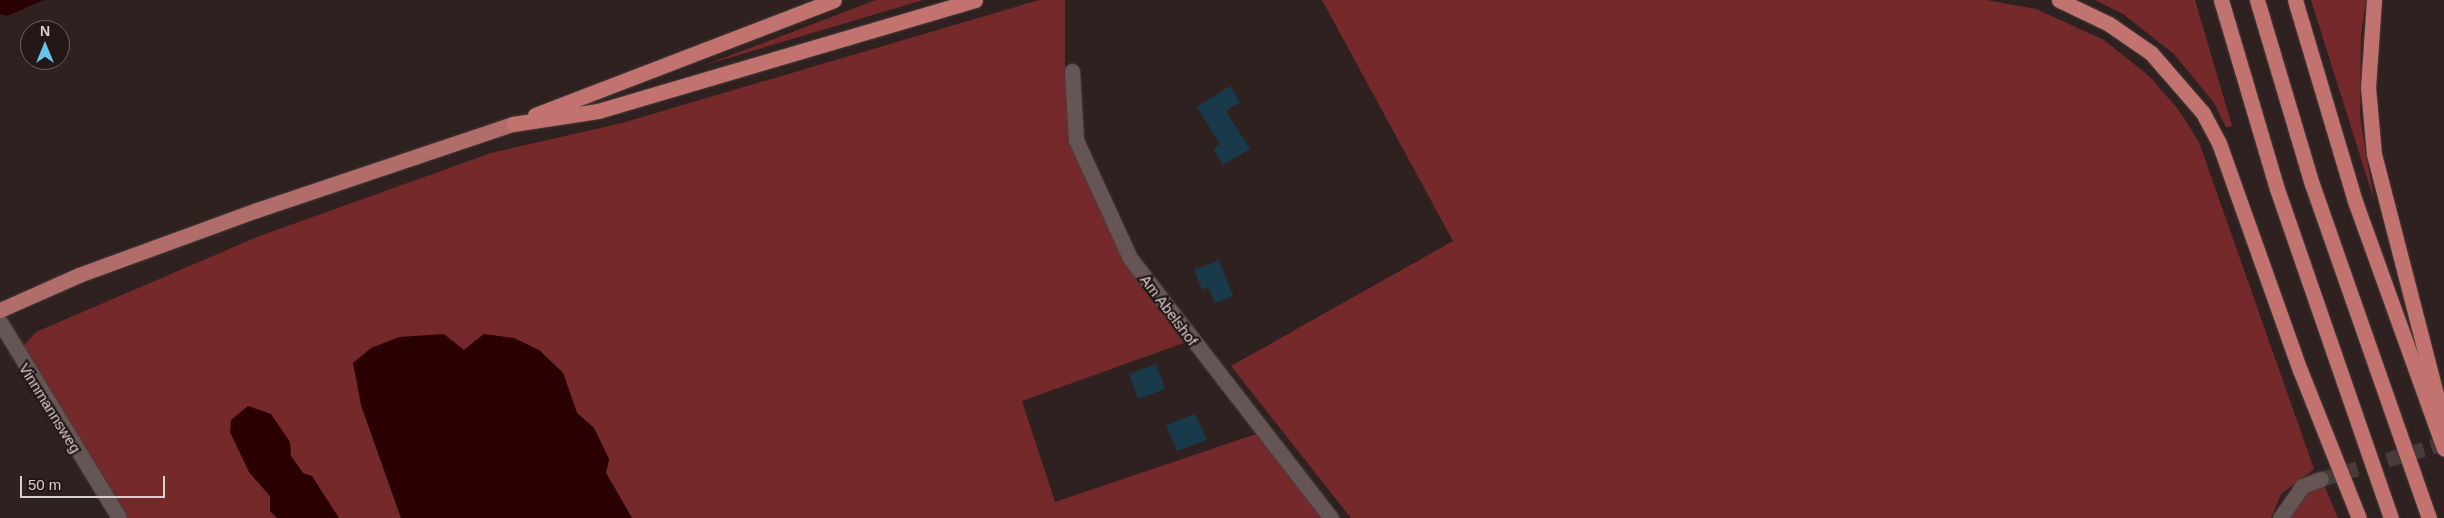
<!DOCTYPE html>
<style>
body{margin:0}
#map{position:relative;width:2444px;height:518px;overflow:hidden;background:#2e2120;font-family:Arial,sans-serif}
div>[style]{position:absolute}
[style*='--x']{left:calc(var(--x)*1px);top:calc(var(--y)*1px);width:calc(var(--w)*1px);rotate:calc(var(--a)*1deg)}
.green>*{inset:0;background:#76292a}
.water>*{inset:0;background:#2a0003}
.building>*{inset:0;background:#193a4a}
.minor-tunnel>*{height:15px;margin-top:-7.5px;transform-origin:0;background:repeating-linear-gradient(90deg,#483b3a 0 15px,transparent 0 23px)}
.roads{filter:drop-shadow(0 0 1px #483d3d) drop-shadow(0 0 1px #483d3d)}
.minor>*{height:15px;margin:-7.5px;padding:0 7.5px;transform-origin:7.5px;border-radius:7.5px;background:#655554}
.trunk>*{height:15px;margin:-7.5px;padding:0 7.5px;transform-origin:7.5px;border-radius:7.5px;background:#b06d6a}
.motorway>*{height:15px;margin:-7.5px;padding:0 7.5px;transform-origin:7.5px;border-radius:7.5px;background:#c2736f}
span{translate:-50% -50%;white-space:nowrap;text-align:center;line-height:1.15;-webkit-text-stroke:4.5px #241817;paint-order:stroke}
.street-label{font-size:15px;color:#d8cfce}
.north{position:absolute;left:20px;top:20px;width:50px;height:50px;box-sizing:border-box;background:#241817;border:1px solid #6c6160;border-radius:50%;rotate:0deg;font-size:14px;font-weight:700;line-height:20px;text-align:center;color:#d8cfce}
.north::after{content:'';display:block;margin:auto;width:18px;height:22px;background:#69c3f1;clip-path:polygon(50% 0,100% 100%,50% 72%,0 100%)}
.scale{position:absolute;left:20px;top:476px;width:145px;height:22px;box-sizing:border-box;border:2px solid #d8cfce;border-top:0;padding-left:6px;font-size:15px;line-height:18px;white-space:nowrap;color:#d8cfce;-webkit-text-stroke:4px #241817;paint-order:stroke}
</style>
<div id="map">
<div class="green">
<i style="clip-path:polygon(876px 0,923px 0,705px 65px,750px 48px)"></i>
<i style="clip-path:polygon(1039px 0,1065px 0,1065px 71px,1076px 140px,1130px 258px,1192px 340px,1022px 401px,1055px 502px,1262px 432px,1331px 518px,632px 518px,606px 473px,609px 459px,594px 428px,577px 413px,563px 373px,539px 350px,484px 334px,464px 350px,361px 405px,401px 518px,339px 518px,290px 456px,290px 442px,281px 431px,241px 414px,231px 420px,249px 472px,270px 496px,270px 511px,277px 518px,119px 518px,17px 353px,36px 332px,257px 237px,491px 153px,622px 123px)"></i>
<i style="clip-path:polygon(1322px 0,1987px 0,2036px 9px,2104px 40px,2149px 76px,2178px 109px,2199px 142px,2314px 469px,2281px 494px,2271px 518px,1351px 518px,1231px 366px,1453px 241px)"></i>
<i style="clip-path:polygon(2095px 0,2195px 0,2232px 126px,2226px 127px,2214px 103px,2174px 54px,2123px 14px)"></i>
<i style="clip-path:polygon(2311px 0,2366px 0,2361px 35px,2360px 117px,2374px 200px)"></i>
<i style="clip-path:polygon(2323px 483px,2338px 518px,2280px 518px,2290px 498px)"></i>
</div>
<div class="water">
<i style="clip-path:polygon(0 0,44px 0,7px 16px,0 14px)"></i>
<i style="clip-path:polygon(444px 334px,464px 350px,484px 334px,514px 338px,539px 350px,563px 373px,577px 413px,594px 428px,609px 459px,606px 473px,632px 518px,401px 518px,361px 405px,353px 363px,371px 348px,399px 337px)"></i>
<i style="clip-path:polygon(248px 406px,271px 414px,290px 442px,291px 456px,303px 473px,312px 476px,339px 518px,277px 518px,270px 511px,270px 496px,249px 472px,230px 432px,231px 420px)"></i>
</div>
<div class="building">
<i style="clip-path:polygon(1230px 86px,1240px 102px,1226px 111px,1250px 149px,1223px 165px,1213px 149px,1220px 144px,1197px 107px)"></i>
<i style="clip-path:polygon(1219px 260px,1233px 296px,1215px 303px,1208px 287px,1202px 290px,1194px 270px)"></i>
<i style="clip-path:polygon(1156px 364px,1165px 389px,1138px 399px,1129px 374px)"></i>
<i style="clip-path:polygon(1195px 414px,1207px 440px,1177px 451px,1166px 425px)"></i>
</div>
<div class="minor-tunnel">
<i style="--x:2321;--y:479;--w:128;--a:-16.3"></i>
</div>
<div class="roads">
<div class="minor">
<i style="--x:1072;--y:71;--w:69;--a:86.7"></i>
<i style="--x:1076;--y:140;--w:130;--a:65.4"></i>
<i style="--x:1130;--y:258;--w:329;--a:52.3"></i>
<i style="--x:0;--y:322;--w:229;--a:58.7"></i>
<i style="--x:2280;--y:518;--w:39;--a:-55"></i>
<i style="--x:2302;--y:486;--w:20;--a:-20"></i>
</div>
<div class="trunk">
<i style="--x:0;--y:310;--w:86;--a:-23.9"></i>
<i style="--x:79;--y:275;--w:189;--a:-20.1"></i>
<i style="--x:257;--y:210;--w:270;--a:-18.6"></i>
</div>
<div class="motorway">
<i style="--x:2059;--y:0;--w:55;--a:25.6"></i>
<i style="--x:2109;--y:24;--w:51;--a:34.6"></i>
<i style="--x:2151;--y:53;--w:79;--a:49.1"></i>
<i style="--x:2203;--y:113;--w:34;--a:62"></i>
<i style="--x:2219;--y:143;--w:241;--a:70.4"></i>
<i style="--x:2300;--y:370;--w:159;--a:68.3"></i>
<i style="--x:2221;--y:0;--w:197;--a:73.5"></i>
<i style="--x:2277;--y:189;--w:348;--a:70.9"></i>
<i style="--x:2257;--y:0;--w:192;--a:73.4"></i>
<i style="--x:2312;--y:184;--w:354;--a:70.7"></i>
<i style="--x:2295;--y:0;--w:213;--a:73.4"></i>
<i style="--x:2356;--y:204;--w:260;--a:70.2"></i>
<i style="--x:2374;--y:0;--w:87;--a:93.9"></i>
<i style="--x:2368;--y:87;--w:67;--a:84.9"></i>
<i style="--x:2374;--y:154;--w:279;--a:75.5"></i>
<i style="--x:535;--y:115;--w:320;--a:-21"></i>
<i style="--x:513;--y:124;--w:86;--a:-8.7"></i>
<i style="--x:598;--y:111;--w:393;--a:-16.4"></i>
</div>
</div>
<div class="street-label">
<span style="left:1169px;top:310px;rotate:53deg">Am Abelshof</span>
<span style="left:50px;top:408px;rotate:58deg">Vinnmannsweg</span>
</div>
<div class="north">N</div>
<div class="scale">50 m</div>
</div>
